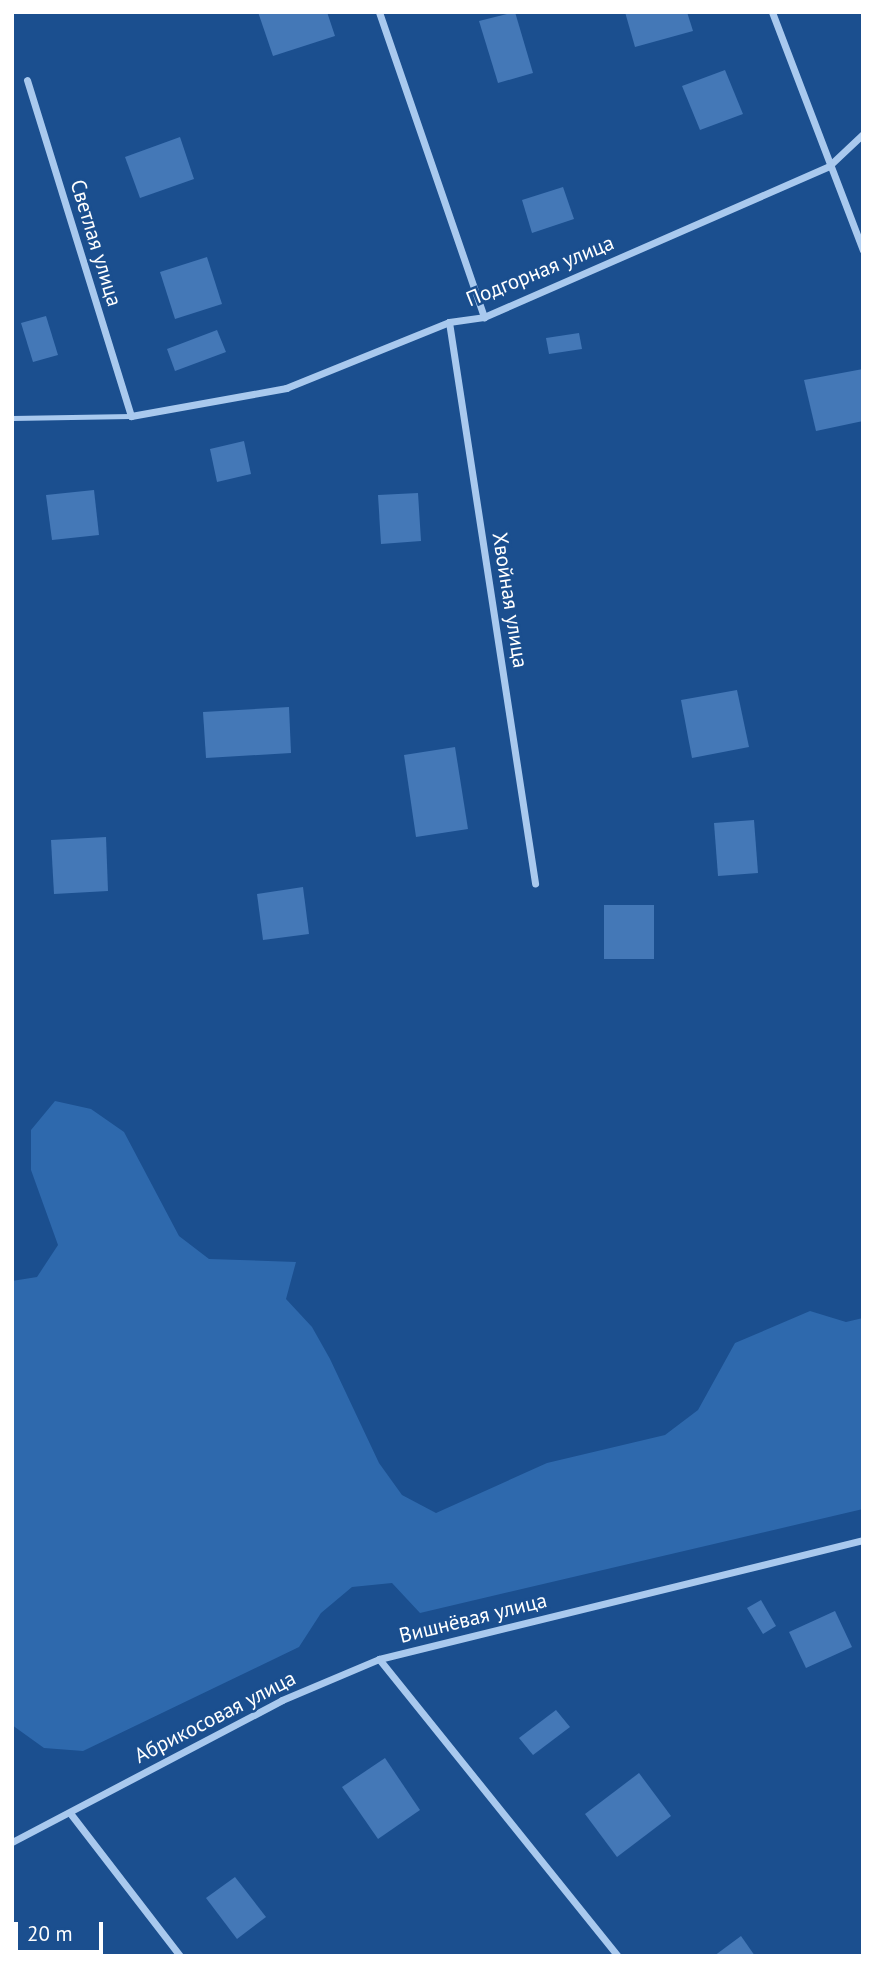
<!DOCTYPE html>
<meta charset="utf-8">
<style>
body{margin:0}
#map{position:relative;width:875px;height:1968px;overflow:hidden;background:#1b4f8f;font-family:"PT Sans",sans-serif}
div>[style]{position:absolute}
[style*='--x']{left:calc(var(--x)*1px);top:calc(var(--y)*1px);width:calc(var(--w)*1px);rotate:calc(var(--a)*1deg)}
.green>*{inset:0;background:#2e69ad}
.building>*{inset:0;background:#4478b7}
.service>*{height:5px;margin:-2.5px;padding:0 2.5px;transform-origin:2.5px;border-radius:2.5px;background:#a9c9ee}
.minor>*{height:7px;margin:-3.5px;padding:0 3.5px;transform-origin:3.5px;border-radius:3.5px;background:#a9c9ee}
span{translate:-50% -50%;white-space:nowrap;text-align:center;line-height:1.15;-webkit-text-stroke:5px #1b4f8f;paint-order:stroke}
.street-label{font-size:21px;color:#fff}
.frame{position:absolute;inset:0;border:14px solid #fff;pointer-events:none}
.scale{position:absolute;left:14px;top:1922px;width:89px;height:32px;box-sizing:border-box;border:4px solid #fff;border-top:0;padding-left:9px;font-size:21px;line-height:24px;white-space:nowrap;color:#fff;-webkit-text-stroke:5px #1b4f8f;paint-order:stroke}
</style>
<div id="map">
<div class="green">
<i style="clip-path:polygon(55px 1101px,91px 1109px,124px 1132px,179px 1236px,209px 1259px,296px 1262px,286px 1299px,312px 1327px,330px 1359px,379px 1463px,402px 1495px,436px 1513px,547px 1463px,665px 1435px,698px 1410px,735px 1343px,810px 1311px,846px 1322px,863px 1318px,863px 1509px,420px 1613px,392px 1583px,352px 1587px,321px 1613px,299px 1647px,83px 1751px,44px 1748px,12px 1725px,12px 1281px,37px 1277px,58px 1245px,31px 1170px,31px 1130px)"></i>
</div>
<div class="building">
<i style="clip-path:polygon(258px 12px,327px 12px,335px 36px,273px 56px)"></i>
<i style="clip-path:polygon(515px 12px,533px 73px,498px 83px,479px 21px)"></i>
<i style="clip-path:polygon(625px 12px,687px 12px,693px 31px,635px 47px)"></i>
<i style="clip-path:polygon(725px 70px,743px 114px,700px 130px,682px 86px)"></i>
<i style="clip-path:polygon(180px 137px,194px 179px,140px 198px,125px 157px)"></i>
<i style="clip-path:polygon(563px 187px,574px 219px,532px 233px,522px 200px)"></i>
<i style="clip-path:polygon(207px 257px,222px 304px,175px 319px,160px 272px)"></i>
<i style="clip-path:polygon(46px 316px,58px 355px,33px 362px,21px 323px)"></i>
<i style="clip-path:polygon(217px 330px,226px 352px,175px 371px,167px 349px)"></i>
<i style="clip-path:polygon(579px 333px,582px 349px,549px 354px,546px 338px)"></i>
<i style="clip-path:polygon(863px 369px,863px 421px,816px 431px,804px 380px)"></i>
<i style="clip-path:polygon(244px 441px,251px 474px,217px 482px,210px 449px)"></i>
<i style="clip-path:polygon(94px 490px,99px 535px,52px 540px,46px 495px)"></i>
<i style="clip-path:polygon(418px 493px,421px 541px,381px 544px,378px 495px)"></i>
<i style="clip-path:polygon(737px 690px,749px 747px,692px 758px,681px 700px)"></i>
<i style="clip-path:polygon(289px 707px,291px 753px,206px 758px,203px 712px)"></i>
<i style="clip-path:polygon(455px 747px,468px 829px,416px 837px,404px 755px)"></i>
<i style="clip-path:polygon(754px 820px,758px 873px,718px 876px,714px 823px)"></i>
<i style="clip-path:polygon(106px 837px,108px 891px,54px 894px,51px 840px)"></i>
<i style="clip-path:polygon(303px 887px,309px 934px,263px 940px,257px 894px)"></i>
<i style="clip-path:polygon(604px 905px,654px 905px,654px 959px,604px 959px)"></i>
<i style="clip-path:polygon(761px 1600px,776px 1626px,763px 1634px,747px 1608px)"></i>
<i style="clip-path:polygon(835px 1611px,852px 1647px,806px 1668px,789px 1632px)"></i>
<i style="clip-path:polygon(556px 1710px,570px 1727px,533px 1755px,519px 1738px)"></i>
<i style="clip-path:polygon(385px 1758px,420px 1810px,378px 1839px,342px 1787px)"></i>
<i style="clip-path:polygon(639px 1773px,671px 1816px,617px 1857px,585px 1814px)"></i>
<i style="clip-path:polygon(235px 1877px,266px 1917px,237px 1939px,206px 1898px)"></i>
<i style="clip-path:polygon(741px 1936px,755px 1956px,714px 1956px)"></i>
</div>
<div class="service">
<i style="--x:12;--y:418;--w:119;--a:-1"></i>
</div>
<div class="minor">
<i style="--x:379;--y:12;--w:323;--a:71"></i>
<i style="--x:772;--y:12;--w:255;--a:69.1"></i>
<i style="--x:27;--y:80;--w:352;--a:72.8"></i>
<i style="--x:131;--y:416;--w:158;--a:-10.2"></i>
<i style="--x:286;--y:388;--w:176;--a:-22"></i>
<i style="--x:449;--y:322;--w:35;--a:-8"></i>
<i style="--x:484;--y:317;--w:377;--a:-23.6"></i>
<i style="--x:829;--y:166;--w:47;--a:-43.3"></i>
<i style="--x:449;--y:322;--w:568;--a:81.28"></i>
<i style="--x:379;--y:1659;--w:381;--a:51.2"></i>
<i style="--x:70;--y:1813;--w:180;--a:52.4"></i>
<i style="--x:12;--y:1842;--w:305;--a:-27.7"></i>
<i style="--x:282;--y:1700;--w:105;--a:-22.9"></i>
<i style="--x:379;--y:1659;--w:498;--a:-13.8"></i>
</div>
<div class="street-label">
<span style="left:96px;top:243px;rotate:73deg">Светлая улица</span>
<span style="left:540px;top:271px;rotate:-22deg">Подгорная улица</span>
<span style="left:510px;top:600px;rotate:81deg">Хвойная улица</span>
<span style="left:473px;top:1618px;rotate:-14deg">Вишнёвая улица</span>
<span style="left:215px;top:1717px;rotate:-27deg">Абрикосовая улица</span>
</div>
<div class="frame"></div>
<div class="scale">20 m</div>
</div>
